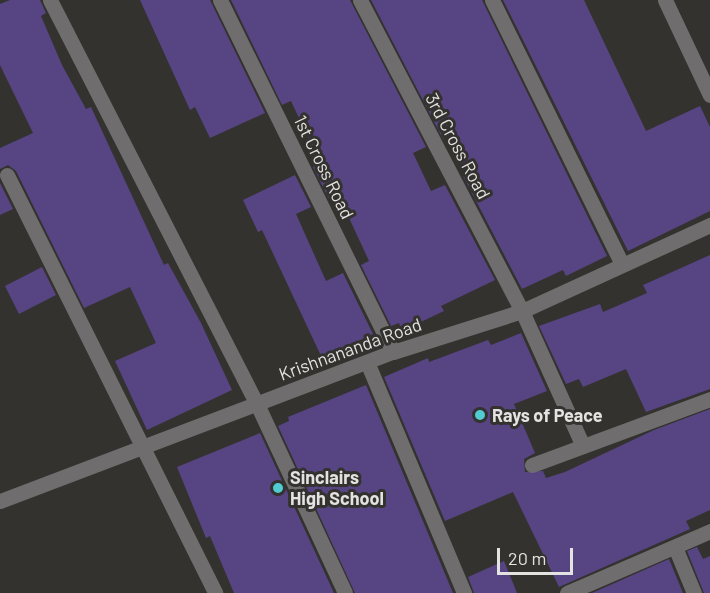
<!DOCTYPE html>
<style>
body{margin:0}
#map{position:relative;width:710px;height:593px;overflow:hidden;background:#34322f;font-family:Barlow,sans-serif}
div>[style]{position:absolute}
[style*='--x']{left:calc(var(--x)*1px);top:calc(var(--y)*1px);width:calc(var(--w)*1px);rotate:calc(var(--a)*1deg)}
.building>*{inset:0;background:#574483}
.street>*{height:15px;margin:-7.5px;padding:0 7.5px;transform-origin:7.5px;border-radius:7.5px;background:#6f6d6d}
.dots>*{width:16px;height:16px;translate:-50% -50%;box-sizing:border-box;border:3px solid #34322f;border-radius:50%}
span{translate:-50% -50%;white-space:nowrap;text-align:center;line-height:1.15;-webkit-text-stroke:6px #34322f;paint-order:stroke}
.street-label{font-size:18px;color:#e4e3e1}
.poi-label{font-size:18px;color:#e4e3e1;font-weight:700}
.left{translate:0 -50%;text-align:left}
.scale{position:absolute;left:497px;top:548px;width:76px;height:27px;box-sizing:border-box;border:3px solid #e4e3e1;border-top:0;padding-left:8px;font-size:18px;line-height:21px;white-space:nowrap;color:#e4e3e1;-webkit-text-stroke:4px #34322f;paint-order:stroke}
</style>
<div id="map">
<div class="building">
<i style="clip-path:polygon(10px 0,40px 0,46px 13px,41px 16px,62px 65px,86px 109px,91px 107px,164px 265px,168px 263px,201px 323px,232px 390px,147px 430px,115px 361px,156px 343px,130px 287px,84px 308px,16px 171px,8px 165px,0 169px,0 148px,33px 133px,0 65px,0 4px)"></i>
<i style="clip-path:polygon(140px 0,210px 0,265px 113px,210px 138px,195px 107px,190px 110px)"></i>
<i style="clip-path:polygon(231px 0,350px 0,426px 147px,413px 153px,431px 191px,445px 185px,495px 280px,441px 306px,444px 311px,402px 331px,399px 323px,391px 326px,361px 265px,369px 261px,338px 194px,329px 199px,313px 167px,320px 163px,291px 101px,282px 105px)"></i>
<i style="clip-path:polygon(371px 0,482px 0,607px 256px,566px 276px,563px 270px,522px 289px,463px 176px,466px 175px,448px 136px,443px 139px)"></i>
<i style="clip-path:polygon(503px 0,584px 0,646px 131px,700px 106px,710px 127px,710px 211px,628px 251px)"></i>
<i style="clip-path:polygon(295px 175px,311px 207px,296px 214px,326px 281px,343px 273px,373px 334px,322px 358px,262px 230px,258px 232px,243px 200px)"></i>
<i style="clip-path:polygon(0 183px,13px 209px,0 215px)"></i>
<i style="clip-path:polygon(710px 255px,710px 389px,646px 412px,626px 369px,583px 387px,579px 379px,566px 384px,539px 326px,600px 304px,603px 312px,647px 293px,643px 285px)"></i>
<i style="clip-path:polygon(42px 267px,56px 295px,19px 314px,5px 286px)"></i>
<i style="clip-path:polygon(521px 333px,547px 391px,514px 404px,535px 453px,524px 459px,525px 472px,543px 471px,546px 478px,565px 472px,654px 430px,710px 409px,710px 510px,686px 521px,690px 529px,559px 587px,513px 492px,445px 521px,384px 377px,428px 358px,429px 362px,488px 340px,491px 345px)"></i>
<i style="clip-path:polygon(366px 385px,453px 593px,355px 593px,278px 426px,289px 421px,288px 417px)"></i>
<i style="clip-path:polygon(260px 433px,334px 593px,234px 593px,210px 536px,206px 538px,177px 467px)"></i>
<i style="clip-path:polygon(697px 547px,703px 559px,710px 556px,710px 593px,704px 593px,687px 551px)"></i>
<i style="clip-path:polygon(669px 559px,683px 593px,592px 593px)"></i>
<i style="clip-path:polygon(504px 561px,517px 593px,474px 593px,468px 577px)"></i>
</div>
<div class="street">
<i style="--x:50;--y:0;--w:454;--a:62.9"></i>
<i style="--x:257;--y:404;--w:208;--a:65"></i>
<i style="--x:220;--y:0;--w:392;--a:63.8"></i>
<i style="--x:360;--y:0;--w:351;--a:62.5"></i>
<i style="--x:522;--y:311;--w:148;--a:65.7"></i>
<i style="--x:492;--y:0;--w:294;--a:63.8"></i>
<i style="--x:665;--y:0;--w:105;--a:64.7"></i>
<i style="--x:7;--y:175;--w:467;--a:63.5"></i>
<i style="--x:367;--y:362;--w:251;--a:67.2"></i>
<i style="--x:532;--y:465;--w:190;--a:-20.3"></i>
<i style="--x:0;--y:501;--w:420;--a:-20.8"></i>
<i style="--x:393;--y:352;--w:135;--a:-17.6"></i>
<i style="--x:522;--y:311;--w:207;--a:-24.6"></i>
<i style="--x:675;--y:547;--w:50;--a:67.6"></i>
<i style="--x:567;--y:593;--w:156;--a:-23.4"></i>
</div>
<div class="dots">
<i style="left:480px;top:415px;background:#51ccd3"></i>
<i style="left:278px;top:488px;background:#51ccd3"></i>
</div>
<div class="street-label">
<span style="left:458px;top:146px;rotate:62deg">3rd Cross Road</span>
<span style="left:324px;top:167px;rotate:64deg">1st Cross Road</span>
<span style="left:350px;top:349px;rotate:-20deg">Krishnananda Road</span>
</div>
<div class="poi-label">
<span class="left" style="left:492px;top:415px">Rays of Peace</span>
<span class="left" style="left:290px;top:488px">Sinclairs<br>High School</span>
</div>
<div class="scale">20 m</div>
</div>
